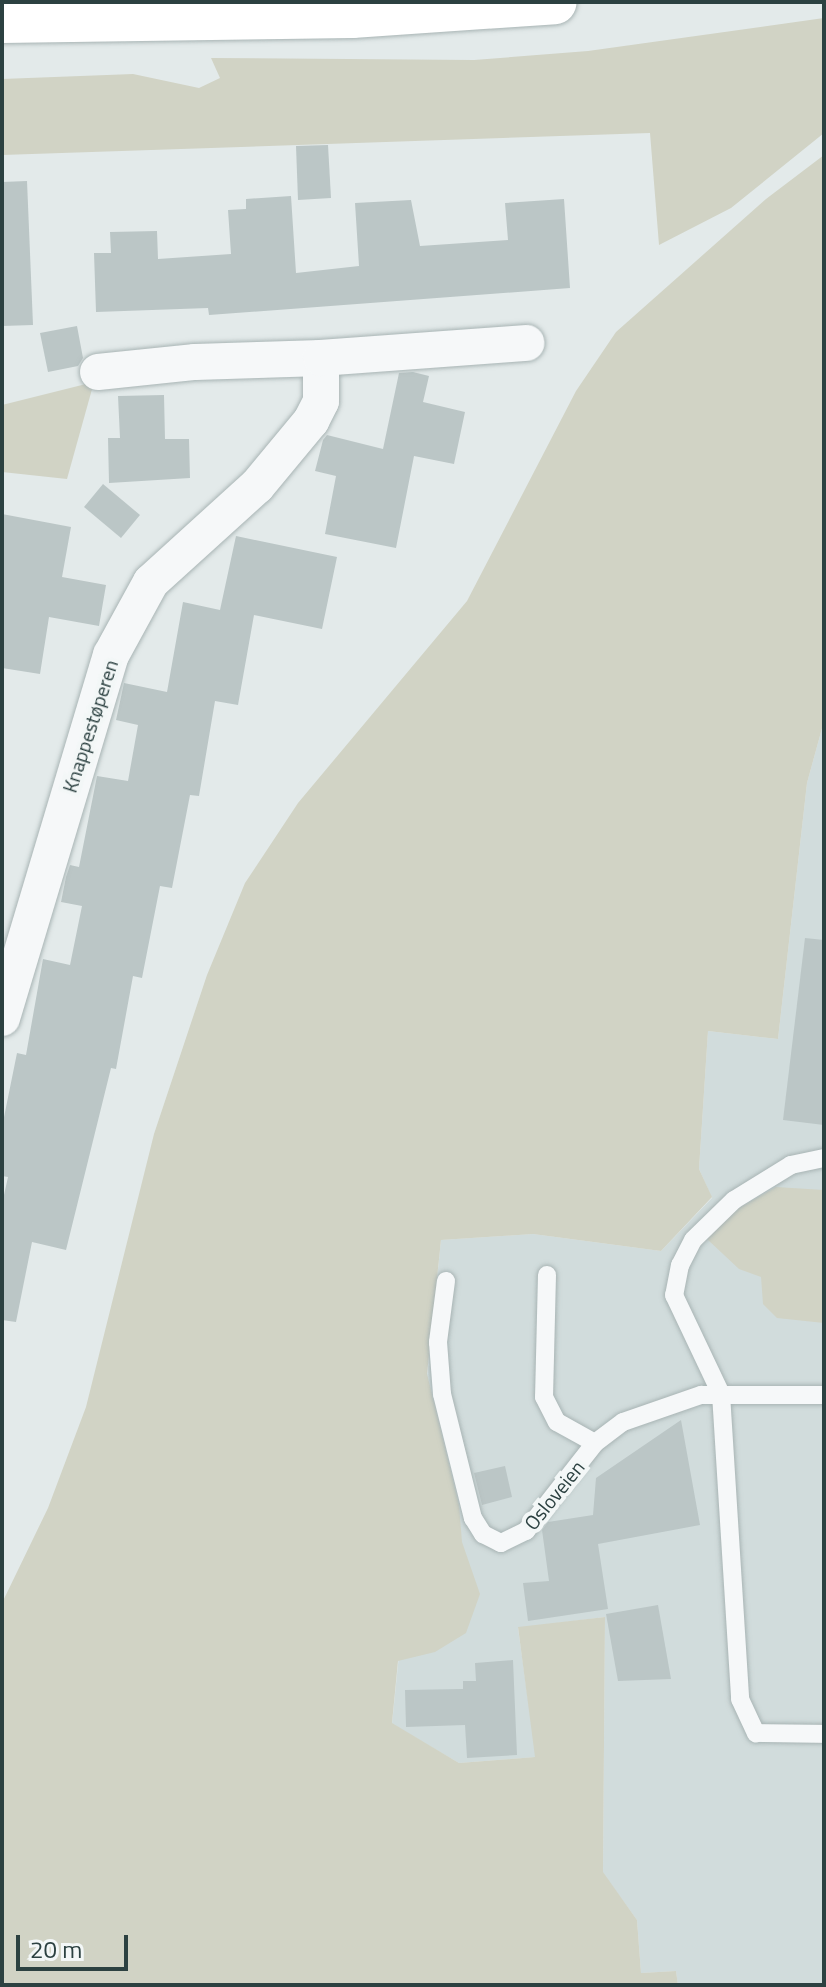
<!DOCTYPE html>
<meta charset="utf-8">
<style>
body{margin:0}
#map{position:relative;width:826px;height:1987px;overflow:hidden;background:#e3eaea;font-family:"Titillium Web",sans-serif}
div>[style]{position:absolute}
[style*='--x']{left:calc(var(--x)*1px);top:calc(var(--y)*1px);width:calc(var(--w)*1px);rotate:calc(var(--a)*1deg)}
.built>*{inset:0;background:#d1dcdc}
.green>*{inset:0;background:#d1d3c5}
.building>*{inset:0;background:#bbc6c6}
.roads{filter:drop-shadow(0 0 2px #a8b4b4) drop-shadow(0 0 2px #a8b4b4)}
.service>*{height:18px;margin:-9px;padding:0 9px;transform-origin:9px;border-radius:9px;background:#f6f8f9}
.minor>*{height:36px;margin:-18px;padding:0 18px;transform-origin:18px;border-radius:18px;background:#f6f8f9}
.trunk>*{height:44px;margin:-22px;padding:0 22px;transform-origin:22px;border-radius:22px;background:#fff}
span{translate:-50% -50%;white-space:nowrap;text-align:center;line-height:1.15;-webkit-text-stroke:8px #f3f7f7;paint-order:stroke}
.street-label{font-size:20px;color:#2c4141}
.frame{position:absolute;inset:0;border:4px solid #2c4141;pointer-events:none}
.scale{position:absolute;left:16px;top:1935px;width:112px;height:36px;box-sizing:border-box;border:4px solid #2c4141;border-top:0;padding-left:10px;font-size:24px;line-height:28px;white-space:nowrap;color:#2c4141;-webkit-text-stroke:6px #f3f7f7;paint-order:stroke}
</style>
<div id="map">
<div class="built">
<i style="clip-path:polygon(824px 721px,824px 1985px,678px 1985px,676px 1971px,641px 1973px,637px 1920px,603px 1873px,605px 1617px,518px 1628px,536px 1757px,459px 1763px,392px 1724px,441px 1240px,533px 1234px,661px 1251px,712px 1198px,699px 1169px,708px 1031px,778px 1039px,807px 783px)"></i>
</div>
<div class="green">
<i style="clip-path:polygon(824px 18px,824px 133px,731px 208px,659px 245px,650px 133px,2px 155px,2px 79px,133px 74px,199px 88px,220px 78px,211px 58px,474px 60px,588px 51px)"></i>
<i style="clip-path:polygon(824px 155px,824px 721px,807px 783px,778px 1039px,708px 1031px,699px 1169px,712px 1197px,661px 1251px,533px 1234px,441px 1240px,427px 1374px,459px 1505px,462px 1542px,480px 1594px,466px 1633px,435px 1652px,398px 1661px,392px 1723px,459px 1763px,535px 1757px,518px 1627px,605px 1617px,603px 1872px,637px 1920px,641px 1973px,676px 1971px,678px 1985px,2px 1985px,2px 1603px,48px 1508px,86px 1407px,154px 1134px,207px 975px,245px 883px,298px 803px,467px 601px,576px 391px,616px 332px,766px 199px)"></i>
<i style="clip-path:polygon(94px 382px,67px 479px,2px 472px,2px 405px)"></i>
<i style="clip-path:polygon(776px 1187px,824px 1190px,824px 1323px,777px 1318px,763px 1304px,761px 1277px,739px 1269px,707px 1239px,734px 1211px)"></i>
</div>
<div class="building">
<i style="clip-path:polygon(328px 145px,331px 198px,298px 200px,296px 146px)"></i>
<i style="clip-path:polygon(27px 181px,33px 325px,2px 326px,2px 182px)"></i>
<i style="clip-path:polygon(291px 196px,296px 273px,359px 266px,355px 203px,411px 200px,420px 246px,508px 240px,505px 203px,564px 199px,570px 288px,209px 315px,208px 308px,96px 312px,94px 253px,111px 253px,110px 232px,157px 231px,158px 259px,231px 254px,228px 210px,246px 209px,246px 199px)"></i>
<i style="clip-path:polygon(77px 326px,83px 358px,78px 366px,48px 372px,40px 333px)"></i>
<i style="clip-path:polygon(413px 372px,429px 376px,423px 402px,465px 412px,454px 464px,414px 456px,396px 548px,325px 534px,336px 476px,315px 471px,323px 440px,327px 435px,383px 449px,399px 373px)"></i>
<i style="clip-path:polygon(164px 395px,165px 439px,189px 439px,190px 478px,109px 483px,108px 438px,120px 438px,118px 396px)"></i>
<i style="clip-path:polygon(103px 484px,140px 515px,121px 538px,84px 507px)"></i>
<i style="clip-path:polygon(2px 514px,71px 527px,62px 577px,106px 585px,99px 626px,49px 617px,40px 674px,2px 668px)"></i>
<i style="clip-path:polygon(236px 536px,337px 557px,322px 629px,254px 615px,238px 705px,215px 701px,199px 796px,190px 795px,172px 888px,160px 886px,142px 978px,133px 976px,116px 1069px,111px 1068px,66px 1250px,32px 1242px,16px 1322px,2px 1320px,2px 1204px,8px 1177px,2px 1176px,2px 1127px,17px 1053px,26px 1055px,43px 959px,70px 965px,82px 906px,61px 902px,66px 877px,70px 865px,79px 867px,97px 776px,128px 781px,138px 725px,116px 720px,124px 683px,167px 692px,183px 602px,220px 610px)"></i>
<i style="clip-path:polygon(805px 938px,824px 940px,824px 1125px,783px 1120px)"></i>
<i style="clip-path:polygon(681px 1420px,700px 1525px,598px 1544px,608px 1609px,528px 1621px,523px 1583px,549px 1581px,542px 1530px,548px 1522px,593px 1515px,596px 1478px)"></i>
<i style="clip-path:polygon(505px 1466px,512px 1497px,482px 1505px,474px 1473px)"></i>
<i style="clip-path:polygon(658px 1605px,671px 1679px,618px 1681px,606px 1614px)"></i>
<i style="clip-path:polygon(513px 1660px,517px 1755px,467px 1758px,465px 1725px,406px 1727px,405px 1690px,463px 1689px,463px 1681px,476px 1681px,475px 1663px)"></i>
</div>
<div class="roads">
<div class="service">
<i style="--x:824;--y:1158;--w:34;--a:168"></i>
<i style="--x:791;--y:1165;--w:67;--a:148.4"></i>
<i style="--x:734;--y:1200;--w:57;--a:135.7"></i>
<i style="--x:693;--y:1240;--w:28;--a:117"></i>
<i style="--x:680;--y:1265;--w:31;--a:101"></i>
<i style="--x:674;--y:1295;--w:110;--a:64.6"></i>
<i style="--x:721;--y:1394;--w:306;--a:86.4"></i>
<i style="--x:740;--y:1699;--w:38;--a:65"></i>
<i style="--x:756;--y:1733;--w:68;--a:0.8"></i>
<i style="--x:547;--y:1275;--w:122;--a:91.4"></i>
<i style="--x:544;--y:1397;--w:28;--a:63"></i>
<i style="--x:557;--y:1422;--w:43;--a:28.9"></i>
<i style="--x:446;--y:1281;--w:62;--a:97.5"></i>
<i style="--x:438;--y:1342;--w:52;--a:85.6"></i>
<i style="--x:442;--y:1394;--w:128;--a:76"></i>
<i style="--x:473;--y:1518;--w:19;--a:58"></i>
<i style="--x:483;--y:1534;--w:20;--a:27"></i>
<i style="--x:501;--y:1543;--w:28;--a:-26"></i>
<i style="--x:526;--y:1531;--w:112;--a:-51.9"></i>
<i style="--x:595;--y:1443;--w:35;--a:-37"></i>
<i style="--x:623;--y:1422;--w:83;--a:-19.1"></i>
<i style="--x:701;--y:1395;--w:123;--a:0"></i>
</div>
<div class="minor">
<i style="--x:98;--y:372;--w:98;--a:-5.9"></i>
<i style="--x:195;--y:362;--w:126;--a:-1.8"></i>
<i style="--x:2;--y:1018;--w:379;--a:-73.3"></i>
<i style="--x:111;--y:655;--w:83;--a:-61.3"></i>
<i style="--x:151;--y:582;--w:143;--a:-42.2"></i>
<i style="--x:257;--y:486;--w:85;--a:-50.3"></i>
<i style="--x:311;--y:421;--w:22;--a:-63"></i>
<i style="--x:321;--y:401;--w:43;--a:-90"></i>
<i style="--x:321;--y:358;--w:206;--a:-4.2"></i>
</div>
<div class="trunk">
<i style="--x:2;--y:21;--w:350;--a:-0.8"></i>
<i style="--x:352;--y:16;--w:203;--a:-3.9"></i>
</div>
</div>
<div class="street-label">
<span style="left:90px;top:726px;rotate:-72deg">Knappestøperen</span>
<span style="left:554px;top:1495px;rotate:-51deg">Osloveien</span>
</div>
<div class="frame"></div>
<div class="scale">20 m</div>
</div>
